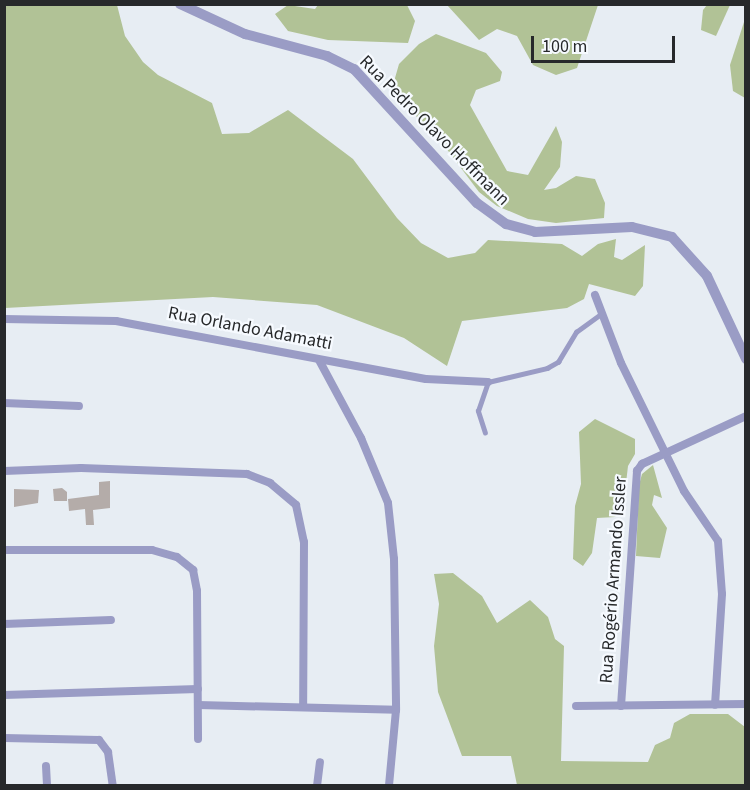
<!DOCTYPE html>
<meta charset="utf-8">
<style>
body{margin:0}
#map{position:relative;width:750px;height:790px;overflow:hidden;background:#e7edf3;font-family:"Source Sans 3",sans-serif}
div>[style]{position:absolute}
[style*='--x']{left:calc(var(--x)*1px);top:calc(var(--y)*1px);width:calc(var(--w)*1px);rotate:calc(var(--a)*1deg)}
.green>*{inset:0;background:#b1c296}
.building>*{inset:0;background:#b4aca9}
.service>*{height:4.5px;margin:-2.25px;padding:0 2.25px;transform-origin:2.25px;border-radius:2.25px;background:#9a9cc5}
.minor>*{height:8px;margin:-4px;padding:0 4px;transform-origin:4px;border-radius:4px;background:#9a9cc5}
.tertiary>*{height:10px;margin:-5px;padding:0 5px;transform-origin:5px;border-radius:5px;background:#9a9cc5}
span{translate:-50% -50%;white-space:nowrap;text-align:center;line-height:1.15;-webkit-text-stroke:4.5px #f6faff;paint-order:stroke}
.street-label{font-size:18px;color:#27292b}
.frame{position:absolute;inset:0;border:6px solid #27292b;pointer-events:none}
.scale{position:absolute;left:531px;top:36px;width:144px;height:27px;box-sizing:border-box;border:3px solid #27292b;border-top:0;padding-left:8px;font-size:18px;line-height:21px;white-space:nowrap;color:#27292b;-webkit-text-stroke:4px #f6faff;paint-order:stroke}
</style>
<div id="map">
<div class="green">
<i style="clip-path:polygon(4px 5px,117px 5px,125px 36px,143px 62px,158px 75px,212px 103px,222px 134px,249px 133px,288px 110px,353px 159px,397px 218px,421px 243px,448px 258px,475px 253px,488px 240px,562px 244px,582px 256px,598px 244px,616px 239px,614px 257px,622px 260px,645px 245px,643px 286px,635px 296px,589px 284px,584px 299px,567px 308px,462px 321px,447px 366px,404px 338px,317px 305px,213px 297px,5px 308px)"></i>
<i style="clip-path:polygon(318px 5px,407px 5px,415px 21px,408px 43px,328px 40px,288px 31px,275px 14px,288px 5px,315px 9px)"></i>
<i style="clip-path:polygon(447px 5px,598px 5px,577px 68px,556px 75px,533px 65px,517px 36px,497px 29px,479px 40px)"></i>
<i style="clip-path:polygon(707px 5px,730px 5px,716px 36px,701px 30px,703px 10px)"></i>
<i style="clip-path:polygon(745px 19px,745px 98px,733px 91px,730px 65px)"></i>
<i style="clip-path:polygon(436px 34px,486px 53px,502px 72px,500px 81px,476px 90px,470px 105px,507px 171px,528px 175px,556px 126px,562px 142px,560px 167px,544px 190px,556px 188px,576px 176px,595px 179px,605px 203px,604px 218px,556px 223px,528px 219px,497px 206px,479px 192px,434px 132px,408px 109px,393px 85px,399px 64px,419px 44px)"></i>
<i style="clip-path:polygon(595px 419px,635px 439px,635px 454px,628px 466px,623px 509px,615px 517px,597px 518px,592px 553px,583px 566px,573px 559px,575px 506px,581px 484px,579px 432px)"></i>
<i style="clip-path:polygon(653px 465px,662px 498px,654px 495px,652px 505px,667px 528px,660px 558px,636px 556px,639px 485px,642px 474px)"></i>
<i style="clip-path:polygon(453px 573px,482px 596px,497px 623px,530px 600px,548px 617px,555px 639px,564px 646px,561px 761px,648px 762px,655px 745px,670px 738px,674px 723px,690px 714px,728px 714px,745px 727px,745px 785px,517px 785px,511px 756px,462px 756px,438px 692px,434px 646px,439px 604px,434px 574px)"></i>
</div>
<div class="building">
<i style="clip-path:polygon(110px 481px,110px 508px,93px 510px,94px 525px,86px 525px,85px 509px,69px 511px,68px 499px,99px 495px,99px 482px)"></i>
<i style="clip-path:polygon(62px 488px,67px 492px,67px 501px,54px 501px,53px 489px)"></i>
<i style="clip-path:polygon(14px 489px,39px 490px,38px 503px,14px 507px)"></i>
</div>
<div class="service">
<i style="--x:485;--y:433;--w:23;--a:-108"></i>
<i style="--x:478;--y:411;--w:31;--a:-71"></i>
<i style="--x:488;--y:382;--w:61;--a:-13.3"></i>
<i style="--x:547;--y:368;--w:13;--a:-29"></i>
<i style="--x:558;--y:362;--w:35;--a:-59"></i>
<i style="--x:576;--y:332;--w:31;--a:-36"></i>
</div>
<div class="minor">
<i style="--x:595;--y:295;--w:73;--a:69.1"></i>
<i style="--x:621;--y:363;--w:143;--a:63.8"></i>
<i style="--x:684;--y:491;--w:60;--a:55.8"></i>
<i style="--x:718;--y:541;--w:53;--a:85.7"></i>
<i style="--x:722;--y:594;--w:111;--a:93.6"></i>
<i style="--x:4;--y:319;--w:112;--a:1"></i>
<i style="--x:116;--y:321;--w:315;--a:10.6"></i>
<i style="--x:426;--y:379;--w:62;--a:2.8"></i>
<i style="--x:319;--y:360;--w:89;--a:61.7"></i>
<i style="--x:361;--y:438;--w:70;--a:67.4"></i>
<i style="--x:388;--y:503;--w:56;--a:83.9"></i>
<i style="--x:394;--y:559;--w:151;--a:89.2"></i>
<i style="--x:396;--y:710;--w:76;--a:95.3"></i>
<i style="--x:4;--y:403;--w:75;--a:2.3"></i>
<i style="--x:4;--y:471;--w:77;--a:-2.2"></i>
<i style="--x:81;--y:468;--w:166;--a:2.1"></i>
<i style="--x:247;--y:474;--w:25;--a:21"></i>
<i style="--x:270;--y:483;--w:34;--a:40"></i>
<i style="--x:296;--y:505;--w:38;--a:78"></i>
<i style="--x:304;--y:542;--w:164;--a:90.3"></i>
<i style="--x:4;--y:550;--w:148;--a:0"></i>
<i style="--x:152;--y:550;--w:26;--a:16"></i>
<i style="--x:177;--y:557;--w:21;--a:39"></i>
<i style="--x:193;--y:570;--w:21;--a:79"></i>
<i style="--x:197;--y:591;--w:148;--a:89.6"></i>
<i style="--x:4;--y:624;--w:107;--a:-2.1"></i>
<i style="--x:4;--y:695;--w:194;--a:-1.8"></i>
<i style="--x:198;--y:705;--w:198;--a:1.4"></i>
<i style="--x:576;--y:706;--w:170;--a:-0.7"></i>
<i style="--x:621;--y:706;--w:236;--a:-86.1"></i>
<i style="--x:637;--y:471;--w:9;--a:-54"></i>
<i style="--x:642;--y:464;--w:115;--a:-24.8"></i>
<i style="--x:4;--y:738;--w:95;--a:1.2"></i>
<i style="--x:99;--y:740;--w:15;--a:53"></i>
<i style="--x:108;--y:752;--w:34;--a:82"></i>
<i style="--x:46;--y:766;--w:20;--a:87"></i>
<i style="--x:317;--y:786;--w:24;--a:-83"></i>
</div>
<div class="tertiary">
<i style="--x:180;--y:4;--w:72;--a:24.8"></i>
<i style="--x:245;--y:34;--w:85;--a:15"></i>
<i style="--x:327;--y:56;--w:30;--a:26"></i>
<i style="--x:354;--y:69;--w:182;--a:47.5"></i>
<i style="--x:477;--y:203;--w:36;--a:36"></i>
<i style="--x:506;--y:224;--w:30;--a:15"></i>
<i style="--x:535;--y:232;--w:97;--a:-3"></i>
<i style="--x:632;--y:227;--w:41;--a:14"></i>
<i style="--x:672;--y:237;--w:52;--a:48.1"></i>
<i style="--x:707;--y:276;--w:92;--a:64.8"></i>
</div>
<div class="street-label">
<span style="left:434px;top:131px;rotate:45deg">Rua Pedro Olavo Hoffmann</span>
<span style="left:250px;top:329px;rotate:11deg">Rua Orlando Adamatti</span>
<span style="left:614px;top:580px;rotate:-86deg">Rua Rogério Armando Issler</span>
</div>
<div class="frame"></div>
<div class="scale">100 m</div>
</div>
